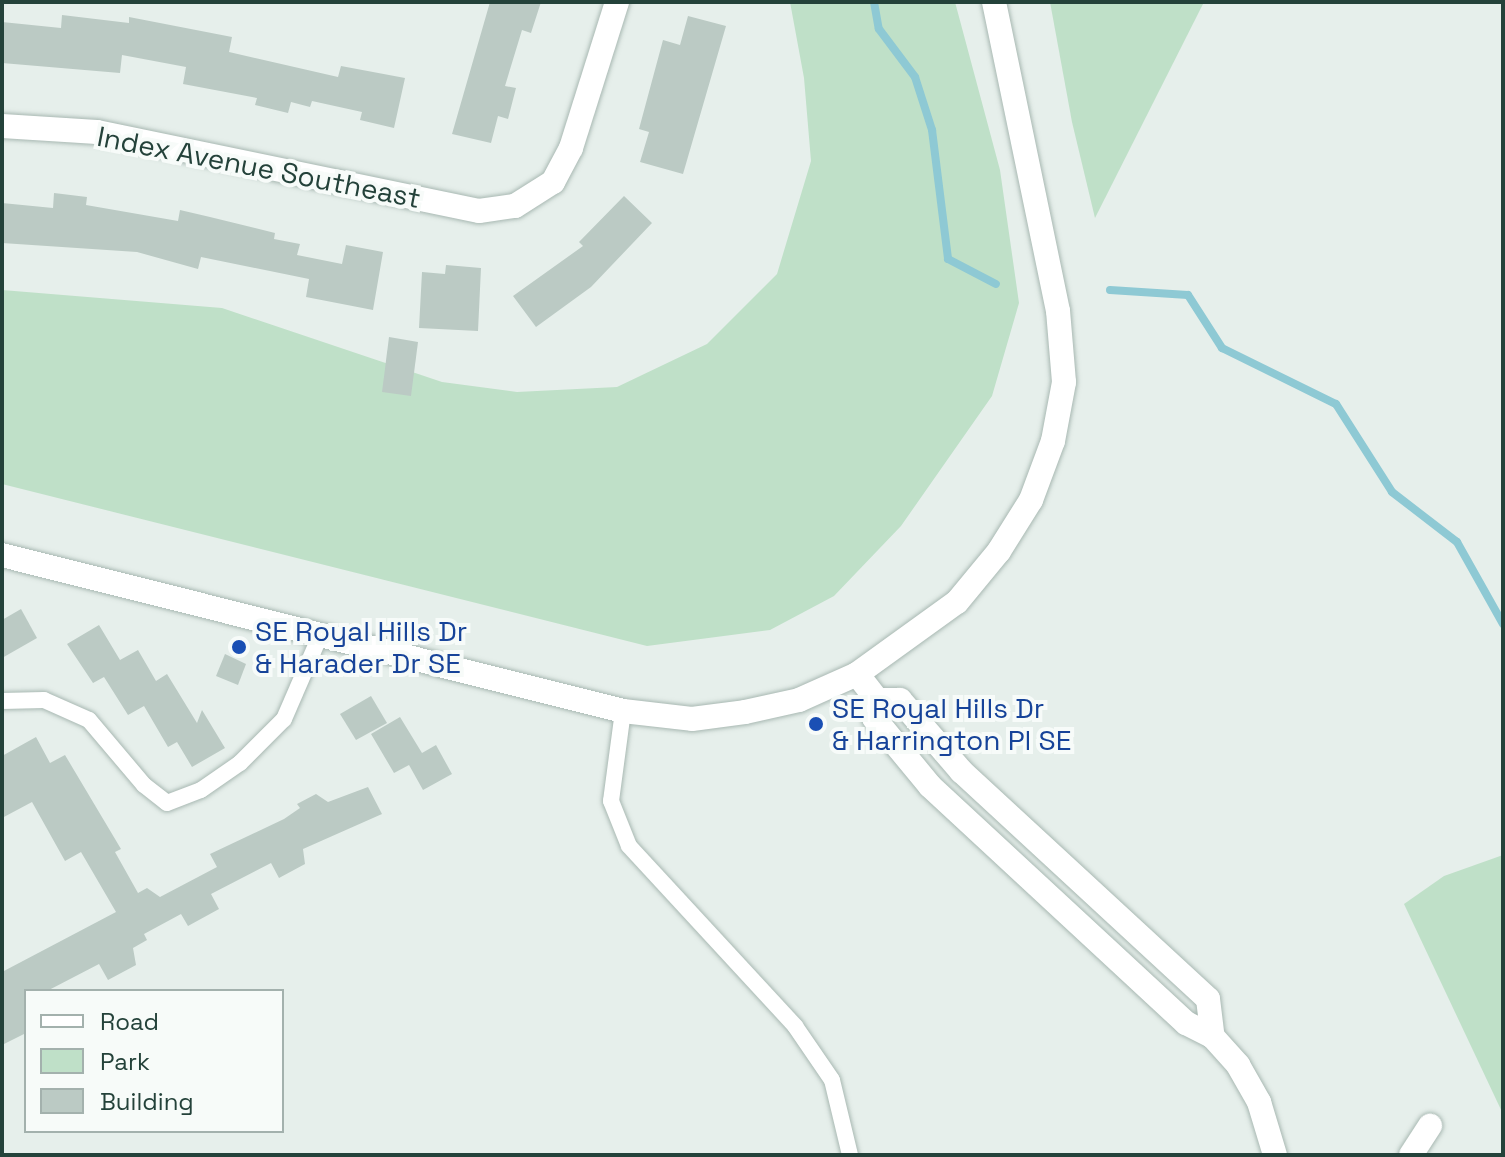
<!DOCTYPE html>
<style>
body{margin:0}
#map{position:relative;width:1505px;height:1157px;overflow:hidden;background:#e6efeb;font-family:"Space Grotesk",sans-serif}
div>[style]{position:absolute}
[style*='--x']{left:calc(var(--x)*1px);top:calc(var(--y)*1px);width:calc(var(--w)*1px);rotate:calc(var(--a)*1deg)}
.green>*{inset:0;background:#bfe0c8}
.stream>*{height:8px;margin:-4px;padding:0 4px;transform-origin:4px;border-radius:4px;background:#8ec9d4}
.building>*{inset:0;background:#bbcac4}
.roads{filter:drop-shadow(0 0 2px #a8b8b2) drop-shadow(0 0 2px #a8b8b2)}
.service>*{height:16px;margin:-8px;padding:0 8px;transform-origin:8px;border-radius:8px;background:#fff}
.minor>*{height:24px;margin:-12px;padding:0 12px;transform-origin:12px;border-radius:12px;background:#fff}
.dots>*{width:22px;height:22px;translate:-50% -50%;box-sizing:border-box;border:4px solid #f7fbf9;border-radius:50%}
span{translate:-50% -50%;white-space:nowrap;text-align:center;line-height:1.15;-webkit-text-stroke:8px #f7fbf9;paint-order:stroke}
.street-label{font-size:28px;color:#24423a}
.transit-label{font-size:28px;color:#164399}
.left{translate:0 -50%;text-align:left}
.frame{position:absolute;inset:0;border:4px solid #24423a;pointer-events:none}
.legend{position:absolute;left:24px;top:989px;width:260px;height:144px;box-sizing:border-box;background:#f7fbf9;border:2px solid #a3b1ad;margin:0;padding:10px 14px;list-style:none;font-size:24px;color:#24423a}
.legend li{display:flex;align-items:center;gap:16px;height:40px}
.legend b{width:40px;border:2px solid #a3b1ad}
</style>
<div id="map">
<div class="green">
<i style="clip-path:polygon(790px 2px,955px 2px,1000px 170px,1019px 303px,992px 396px,901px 526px,834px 596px,770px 630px,647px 646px,2px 484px,2px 290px,222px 308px,442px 382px,517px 392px,617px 387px,707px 344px,777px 274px,811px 161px,804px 78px)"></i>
<i style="clip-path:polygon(1050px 2px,1204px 2px,1095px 218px,1072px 122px)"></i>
<i style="clip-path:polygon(1503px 855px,1503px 1114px,1404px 904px,1444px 876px)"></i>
</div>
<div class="stream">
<i style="--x:874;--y:2;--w:27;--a:80"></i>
<i style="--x:879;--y:29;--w:60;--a:53.1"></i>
<i style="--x:915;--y:77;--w:56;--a:72.2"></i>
<i style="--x:932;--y:130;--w:130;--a:82.9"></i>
<i style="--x:948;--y:259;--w:54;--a:27.5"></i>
<i style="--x:1110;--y:290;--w:78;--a:3.7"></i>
<i style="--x:1188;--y:295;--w:63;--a:57.3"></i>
<i style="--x:1222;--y:348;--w:127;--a:26.2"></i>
<i style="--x:1336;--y:404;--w:104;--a:57.5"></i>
<i style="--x:1392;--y:492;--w:82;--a:37.6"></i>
<i style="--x:1457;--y:542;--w:94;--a:60.7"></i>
</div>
<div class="building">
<i style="clip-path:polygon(490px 2px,541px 2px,531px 33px,522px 30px,505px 86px,516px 88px,508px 119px,498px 116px,491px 143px,452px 134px)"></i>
<i style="clip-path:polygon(62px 15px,129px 23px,129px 17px,232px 37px,229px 52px,338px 77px,341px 66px,405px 78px,394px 128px,360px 120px,362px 112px,312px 101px,310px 107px,291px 102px,288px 113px,255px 105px,257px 98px,183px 84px,186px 67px,122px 55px,120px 73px,2px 63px,2px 22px,61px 28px)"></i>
<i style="clip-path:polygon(688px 16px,726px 26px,683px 174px,640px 162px,649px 132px,639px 129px,663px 40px,680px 45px)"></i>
<i style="clip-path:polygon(54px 193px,87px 197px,86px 205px,178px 221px,180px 210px,210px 217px,275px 233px,274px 239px,300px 244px,297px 255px,342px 264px,346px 245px,383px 252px,373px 310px,306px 297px,309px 279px,201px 257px,198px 269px,137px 252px,2px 243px,2px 203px,53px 208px)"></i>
<i style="clip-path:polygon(624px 196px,652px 223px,591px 287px,536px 327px,513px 296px,583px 246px,579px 242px)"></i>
<i style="clip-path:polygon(446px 265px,481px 268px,478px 331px,419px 328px,422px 272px,445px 274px)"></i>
<i style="clip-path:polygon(389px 337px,418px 342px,411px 396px,382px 392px)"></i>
<i style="clip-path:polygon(21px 609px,37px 638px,2px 658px,2px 620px)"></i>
<i style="clip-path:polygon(99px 625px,120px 660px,138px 650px,156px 681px,167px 674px,197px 723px,202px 710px,225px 748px,192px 767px,177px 742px,168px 747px,144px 706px,128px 715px,104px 677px,93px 683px,67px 644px)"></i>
<i style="clip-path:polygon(225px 654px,246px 664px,238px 685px,216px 676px)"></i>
<i style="clip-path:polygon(371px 696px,387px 723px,356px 740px,340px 714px)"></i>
<i style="clip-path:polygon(400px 717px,422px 753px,436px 745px,452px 774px,423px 790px,409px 765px,394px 773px,371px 734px)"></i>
<i style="clip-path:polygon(36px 737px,50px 763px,65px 755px,121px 849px,115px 852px,138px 893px,147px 888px,160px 897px,217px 867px,210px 854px,284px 819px,300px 808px,297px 804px,316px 794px,328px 802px,368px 787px,382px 814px,303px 849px,305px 864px,279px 878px,271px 863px,211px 894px,219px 909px,188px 926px,181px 914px,144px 934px,147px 940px,133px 948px,136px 965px,108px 980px,99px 964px,47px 991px,26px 991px,26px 1033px,2px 1045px,2px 972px,116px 912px,81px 852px,65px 861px,32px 802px,2px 818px,2px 756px)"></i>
</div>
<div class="roads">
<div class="service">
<i style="--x:2;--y:701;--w:42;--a:-1.4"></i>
<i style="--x:44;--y:700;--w:49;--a:24"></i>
<i style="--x:89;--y:720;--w:85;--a:49.8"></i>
<i style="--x:144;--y:785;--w:29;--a:38"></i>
<i style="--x:167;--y:803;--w:36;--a:-21"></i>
<i style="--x:201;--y:790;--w:47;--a:-34.7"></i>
<i style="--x:240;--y:763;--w:62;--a:-45"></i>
<i style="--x:284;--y:719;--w:90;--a:-66.6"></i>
<i style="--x:623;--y:711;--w:91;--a:97.6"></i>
<i style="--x:611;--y:801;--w:48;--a:68.2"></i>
<i style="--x:629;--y:846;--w:245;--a:47.3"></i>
<i style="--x:795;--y:1026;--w:65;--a:55.6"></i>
<i style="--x:832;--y:1080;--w:77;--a:76.5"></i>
</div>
<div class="minor">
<i style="--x:2;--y:126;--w:95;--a:3.6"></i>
<i style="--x:97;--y:132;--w:390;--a:11.7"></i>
<i style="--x:479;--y:211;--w:36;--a:-8"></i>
<i style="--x:515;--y:206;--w:45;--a:-32.3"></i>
<i style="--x:553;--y:182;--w:38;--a:-62"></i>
<i style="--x:571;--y:148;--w:153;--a:-72.5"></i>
<i style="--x:2;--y:555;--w:640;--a:14.1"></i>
<i style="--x:623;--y:711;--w:69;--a:6.6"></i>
<i style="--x:692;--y:719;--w:53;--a:-7.5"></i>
<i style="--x:745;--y:712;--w:55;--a:-12.5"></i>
<i style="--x:799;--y:700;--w:64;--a:-24.1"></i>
<i style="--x:857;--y:674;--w:123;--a:-35.8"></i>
<i style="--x:957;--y:602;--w:66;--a:-50.5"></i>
<i style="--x:999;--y:551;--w:60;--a:-57.9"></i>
<i style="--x:1031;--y:500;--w:63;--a:-69.6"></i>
<i style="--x:1053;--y:441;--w:60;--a:-79.4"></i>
<i style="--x:1064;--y:382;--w:71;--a:-94.8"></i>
<i style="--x:1058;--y:311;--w:316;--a:-101.7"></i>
<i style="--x:857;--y:674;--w:33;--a:52"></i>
<i style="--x:877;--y:700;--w:18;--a:99"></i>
<i style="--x:874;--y:718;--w:88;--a:50.5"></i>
<i style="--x:930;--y:786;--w:349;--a:42.8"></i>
<i style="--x:1186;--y:1023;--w:30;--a:27"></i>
<i style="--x:1213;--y:1037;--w:38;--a:48"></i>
<i style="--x:1238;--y:1065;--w:43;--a:60.4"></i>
<i style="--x:1259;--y:1102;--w:55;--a:73.2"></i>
<i style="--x:877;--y:700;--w:23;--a:0"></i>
<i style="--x:900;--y:700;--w:94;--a:49.3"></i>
<i style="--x:961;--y:771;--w:336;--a:42.7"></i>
<i style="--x:1208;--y:999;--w:38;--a:83"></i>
<i style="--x:1411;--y:1155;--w:35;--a:-57"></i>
</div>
</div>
<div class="dots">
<i style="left:239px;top:647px;background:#1a4fb4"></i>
<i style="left:816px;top:724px;background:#1a4fb4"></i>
</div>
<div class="street-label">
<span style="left:259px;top:167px;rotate:11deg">Index Avenue Southeast</span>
</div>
<div class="transit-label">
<span class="left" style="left:255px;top:647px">SE Royal Hills Dr<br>&amp; Harader Dr SE</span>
<span class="left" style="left:832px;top:724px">SE Royal Hills Dr<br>&amp; Harrington Pl SE</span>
</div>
<div class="frame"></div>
<ul class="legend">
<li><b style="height:10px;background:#fff"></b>Road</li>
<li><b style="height:22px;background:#bfe0c8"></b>Park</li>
<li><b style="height:22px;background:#bbcac4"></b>Building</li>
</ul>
</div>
